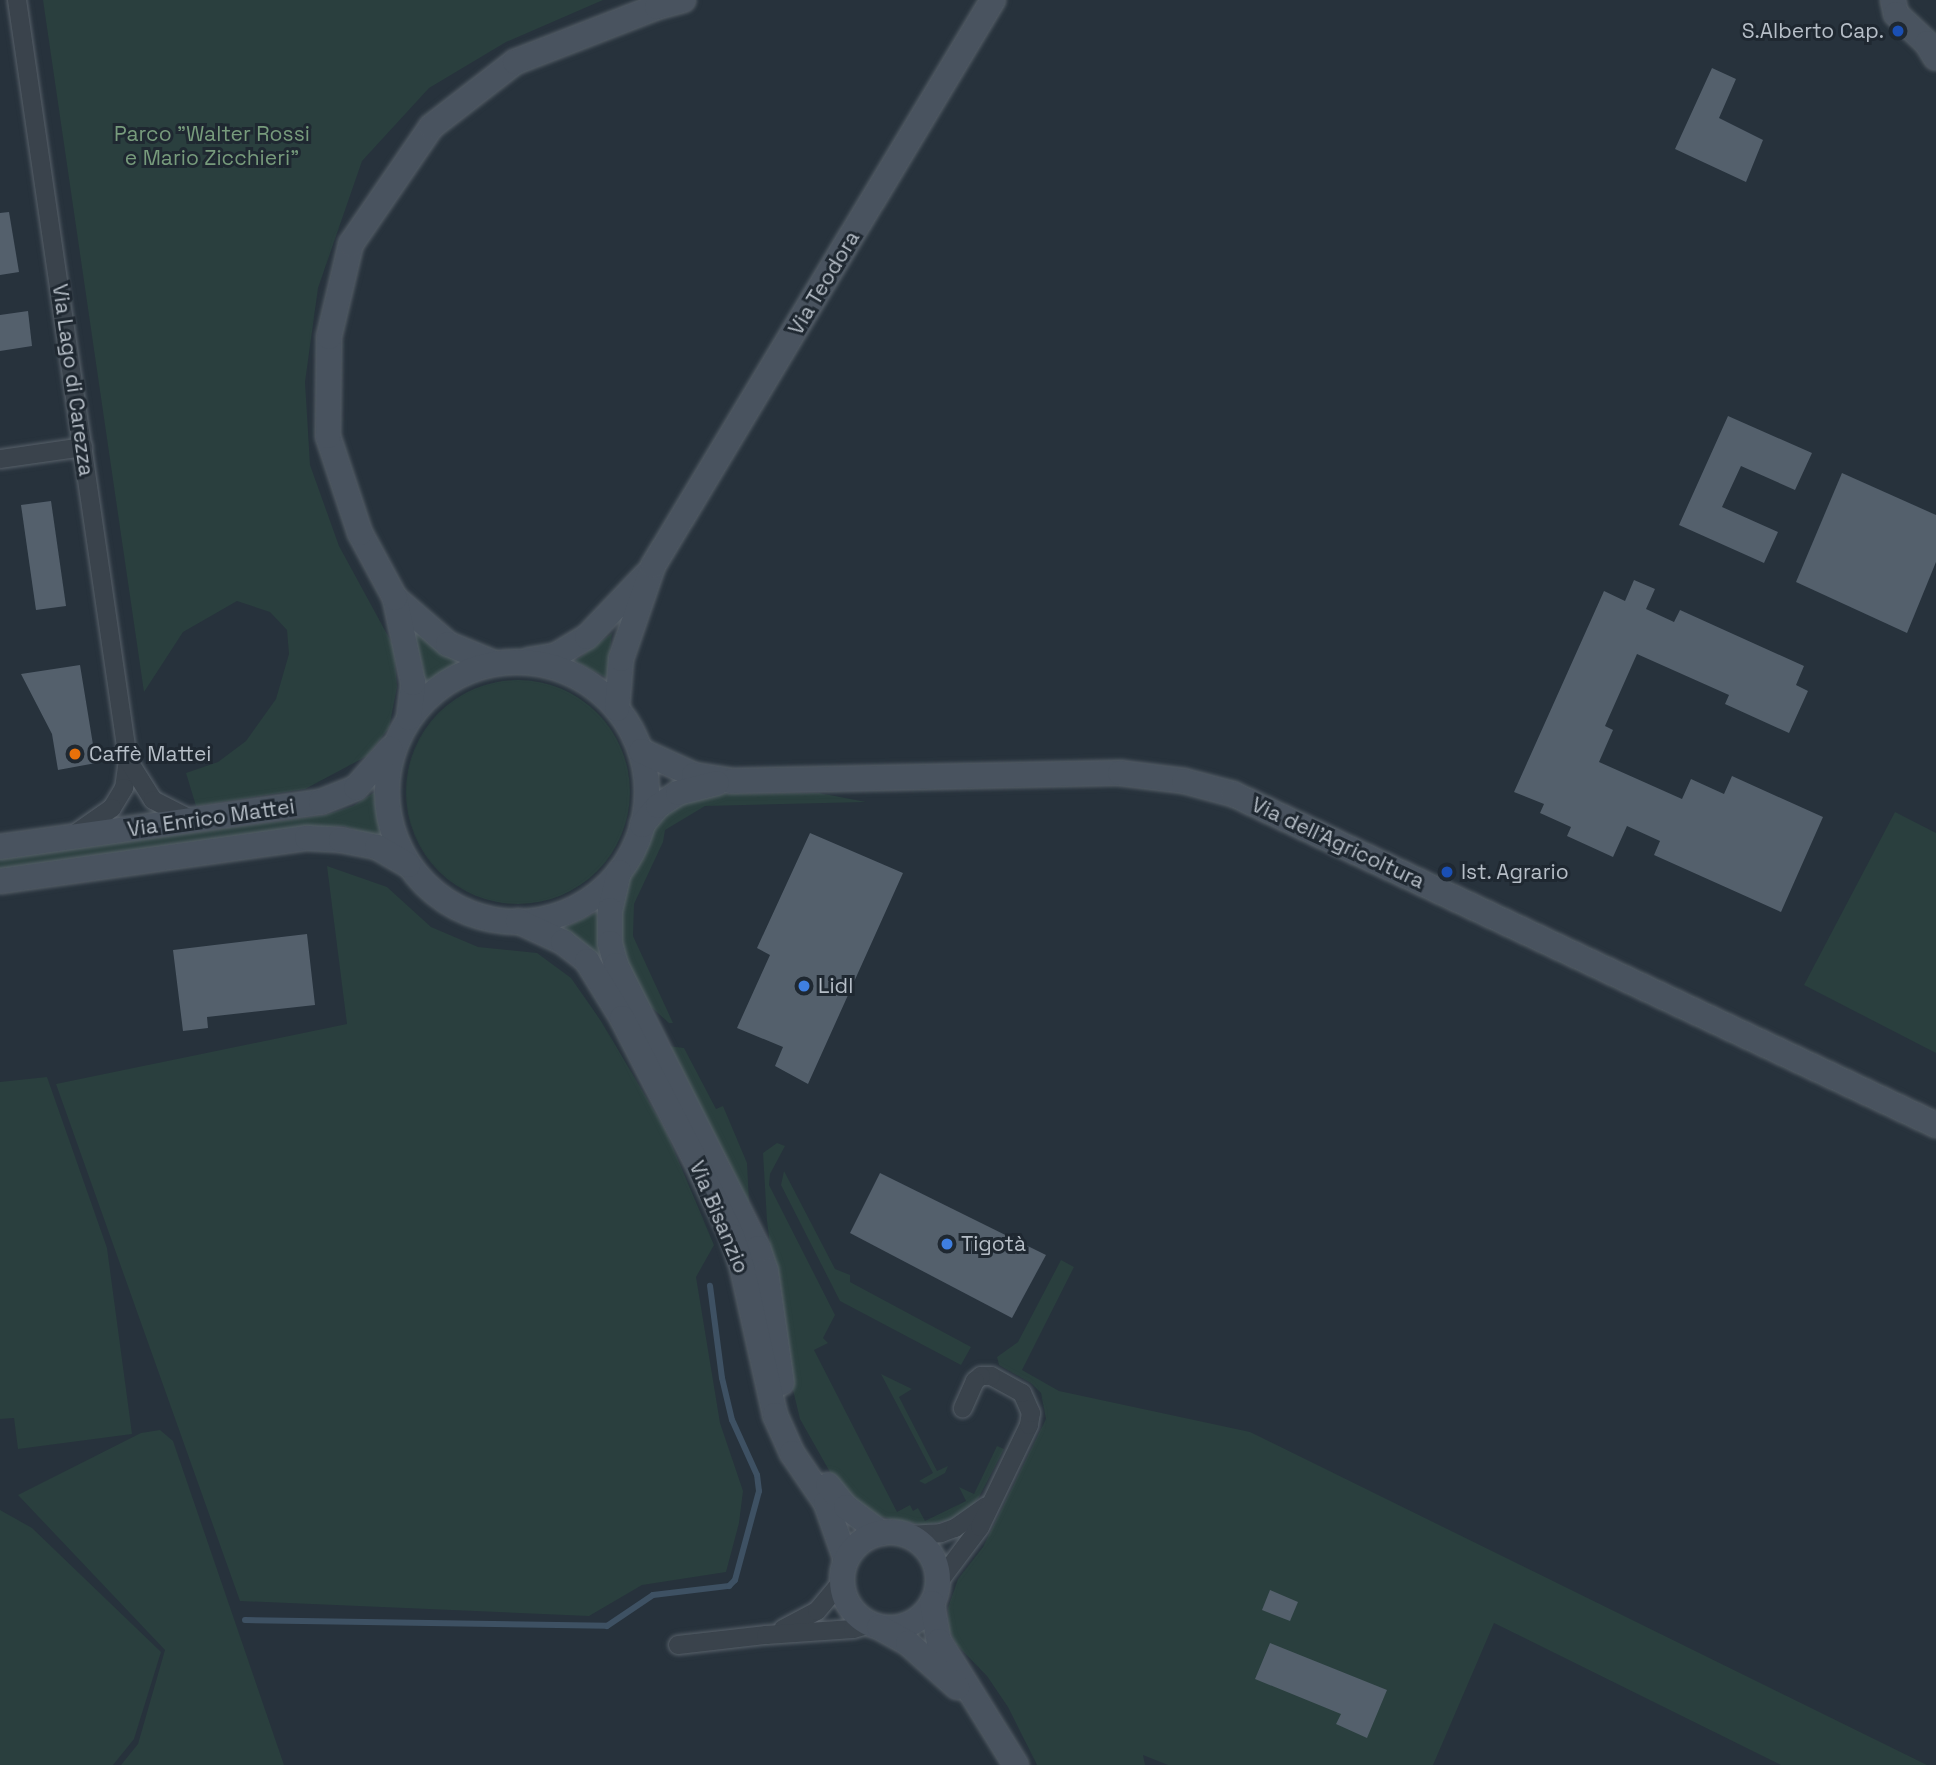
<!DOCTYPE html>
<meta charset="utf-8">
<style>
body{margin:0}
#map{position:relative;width:1936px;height:1765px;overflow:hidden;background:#27323c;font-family:"Space Grotesk",sans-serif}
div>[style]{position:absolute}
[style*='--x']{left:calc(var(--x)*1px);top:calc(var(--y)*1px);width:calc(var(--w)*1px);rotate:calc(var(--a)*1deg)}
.green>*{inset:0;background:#2a3f3e}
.round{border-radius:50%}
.stream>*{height:6px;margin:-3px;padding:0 3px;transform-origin:3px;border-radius:3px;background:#3e5163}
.building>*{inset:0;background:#54606c}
.roads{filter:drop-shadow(0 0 2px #58616a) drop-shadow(0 0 2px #58616a)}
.street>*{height:18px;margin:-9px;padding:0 9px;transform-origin:9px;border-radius:9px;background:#3a434c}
.secondary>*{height:24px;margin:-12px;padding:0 12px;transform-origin:12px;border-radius:12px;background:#49535f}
.secondary>.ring{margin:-12px;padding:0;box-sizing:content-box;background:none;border:24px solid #49535f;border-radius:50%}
.dots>*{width:19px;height:19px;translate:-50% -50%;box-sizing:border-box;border:4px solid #1f2831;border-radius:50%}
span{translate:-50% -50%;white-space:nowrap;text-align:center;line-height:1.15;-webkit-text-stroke:6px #1f2831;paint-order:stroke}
.poi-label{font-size:21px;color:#b6bec7}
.right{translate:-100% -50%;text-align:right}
.left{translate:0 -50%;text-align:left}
.park-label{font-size:21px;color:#779b7c}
.street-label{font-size:21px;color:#b6bec7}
</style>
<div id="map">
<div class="green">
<i style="clip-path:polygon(43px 0,603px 0,506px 42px,429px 88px,362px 161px,318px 288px,305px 382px,310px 465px,339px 546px,394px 647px,397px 687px,389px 728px,367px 756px,305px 789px,196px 806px,186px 773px,218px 762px,246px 741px,276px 699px,289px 654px,287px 630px,270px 612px,237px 601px,183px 632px,144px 692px)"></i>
<i style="clip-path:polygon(405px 618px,469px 663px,454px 669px,423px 692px,423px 667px)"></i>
<i style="clip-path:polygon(612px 633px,607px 678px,575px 661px)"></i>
<i class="round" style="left:406px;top:680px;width:224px;height:224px"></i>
<i style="clip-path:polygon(378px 790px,382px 838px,343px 826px,314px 828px,0 871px,0 858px,325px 815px,353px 806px)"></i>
<i style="clip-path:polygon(819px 793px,866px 802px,705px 806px,665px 830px,663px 842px,634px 904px,633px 936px,673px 1023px,669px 1023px,641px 998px,623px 958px,620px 922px,627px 883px,643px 855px,653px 828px,672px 807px,711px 794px)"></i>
<i style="clip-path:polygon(1895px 812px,1936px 833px,1936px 1053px,1804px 985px)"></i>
<i style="clip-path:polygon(327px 866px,387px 887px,431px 927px,478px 947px,537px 953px,571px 978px,601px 1021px,665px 1129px,714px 1245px,696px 1277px,720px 1423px,743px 1491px,739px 1523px,726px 1572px,642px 1585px,589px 1616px,240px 1601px,56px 1084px,347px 1024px)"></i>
<i style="clip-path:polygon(597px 912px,602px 955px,597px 958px,566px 932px,566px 927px)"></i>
<i style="clip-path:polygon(668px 1046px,684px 1048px,716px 1109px,723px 1106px,747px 1163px,749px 1202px,745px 1201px)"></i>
<i style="clip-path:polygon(47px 1077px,107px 1248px,132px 1434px,18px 1449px,14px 1418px,0 1419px,0 1082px)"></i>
<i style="clip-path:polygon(777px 1143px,785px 1146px,770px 1174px,769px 1185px,835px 1315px,823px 1338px,828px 1343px,814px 1350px,897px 1512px,910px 1505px,913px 1511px,918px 1508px,925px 1521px,966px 1501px,959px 1487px,974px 1494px,997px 1446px,1004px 1449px,979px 1497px,972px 1506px,948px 1521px,923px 1525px,871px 1515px,835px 1481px,800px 1419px,785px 1357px,767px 1221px,763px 1153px)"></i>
<i style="clip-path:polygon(784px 1171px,835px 1269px,850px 1275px,850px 1282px,971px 1347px,961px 1365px,840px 1301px,781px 1185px)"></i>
<i style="clip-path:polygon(1061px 1260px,1074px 1267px,1022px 1370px,1059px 1391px,1250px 1432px,1927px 1765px,1781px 1765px,1494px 1623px,1433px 1765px,1168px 1765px,1143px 1755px,1145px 1765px,1037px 1765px,1008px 1707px,987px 1676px,956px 1644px,949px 1630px,948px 1608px,958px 1579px,983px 1547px,1046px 1419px,1041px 1393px,1031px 1383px,999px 1365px,997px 1357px,1018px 1342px)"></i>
<i style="clip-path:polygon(881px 1374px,912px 1389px,899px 1397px,937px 1471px,948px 1466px,945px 1473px,925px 1484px,919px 1481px,933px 1473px)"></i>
<i style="clip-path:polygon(160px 1430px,173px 1441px,284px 1765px,121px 1765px,138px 1744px,165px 1650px,18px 1495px,141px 1433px)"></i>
<i style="clip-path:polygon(0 1510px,32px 1528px,161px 1652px,134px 1739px,113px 1765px,0 1765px)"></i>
</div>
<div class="stream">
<i style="--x:245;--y:1620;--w:362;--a:0.9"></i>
<i style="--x:607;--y:1626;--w:55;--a:-34"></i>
<i style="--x:653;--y:1595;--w:77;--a:-6.8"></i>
<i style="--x:729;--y:1586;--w:8;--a:-45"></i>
<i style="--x:735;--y:1580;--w:92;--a:-74.9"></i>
<i style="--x:759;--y:1491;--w:16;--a:-97"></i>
<i style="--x:757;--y:1475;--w:60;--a:-114.4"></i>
<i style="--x:732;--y:1420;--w:43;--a:-103.4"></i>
<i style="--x:722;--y:1378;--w:93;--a:-97.4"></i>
</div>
<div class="building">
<i style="clip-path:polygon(1712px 68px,1736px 79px,1719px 118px,1763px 140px,1746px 182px,1675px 149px)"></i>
<i style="clip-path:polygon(9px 212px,19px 272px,0 275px,0 213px)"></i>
<i style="clip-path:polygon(28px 311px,32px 346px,0 351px,0 315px)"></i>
<i style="clip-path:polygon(1728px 416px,1812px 453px,1795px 490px,1741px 466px,1722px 507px,1778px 532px,1764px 563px,1679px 525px)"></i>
<i style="clip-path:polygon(1842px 473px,1936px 515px,1936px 562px,1907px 633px,1796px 582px)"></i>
<i style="clip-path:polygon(51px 501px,66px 606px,36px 610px,21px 505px)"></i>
<i style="clip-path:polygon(1634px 580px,1655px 589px,1646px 609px,1674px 622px,1680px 610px,1804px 666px,1796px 685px,1808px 691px,1789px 733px,1725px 704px,1729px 695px,1637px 654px,1605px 726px,1613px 730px,1599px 762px,1682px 799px,1691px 779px,1724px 794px,1732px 776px,1823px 817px,1781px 912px,1654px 855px,1660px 841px,1627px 826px,1613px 857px,1567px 836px,1571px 827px,1540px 813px,1544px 804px,1514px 792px,1604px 591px,1625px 601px)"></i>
<i style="clip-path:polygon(80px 665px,96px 763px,58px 770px,52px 734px,21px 674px)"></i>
<i style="clip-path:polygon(810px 833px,903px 873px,808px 1084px,775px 1066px,783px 1047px,737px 1028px,770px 955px,757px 948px)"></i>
<i style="clip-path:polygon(307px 934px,315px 1005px,207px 1017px,208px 1028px,183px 1031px,173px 950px)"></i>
<i style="clip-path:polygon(880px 1173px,1046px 1255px,1012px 1318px,850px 1233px)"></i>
<i style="clip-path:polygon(1270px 1590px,1298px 1602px,1290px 1621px,1262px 1610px)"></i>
<i style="clip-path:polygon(1270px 1643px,1387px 1690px,1367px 1738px,1336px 1724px,1341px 1714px,1255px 1679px)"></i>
</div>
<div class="roads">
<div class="street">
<i style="--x:17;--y:0;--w:768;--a:81.69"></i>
<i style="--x:128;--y:760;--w:28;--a:98"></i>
<i style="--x:124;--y:788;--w:23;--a:121"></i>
<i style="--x:112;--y:808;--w:44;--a:145.2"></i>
<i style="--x:0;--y:459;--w:84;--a:-8.2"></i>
<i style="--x:128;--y:760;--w:47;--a:58"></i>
<i style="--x:153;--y:800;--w:44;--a:27.1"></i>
<i style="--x:907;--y:1535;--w:34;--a:-3"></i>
<i style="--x:941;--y:1533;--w:15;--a:-20"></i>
<i style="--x:955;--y:1528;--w:38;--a:-35"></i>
<i style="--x:938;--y:1583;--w:70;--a:-53.1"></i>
<i style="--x:980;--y:1527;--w:113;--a:-64.3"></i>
<i style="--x:1029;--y:1425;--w:12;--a:-81"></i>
<i style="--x:1031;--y:1413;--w:22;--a:-114"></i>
<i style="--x:1022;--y:1393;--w:35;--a:-151"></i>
<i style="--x:991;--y:1376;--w:10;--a:180"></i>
<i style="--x:981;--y:1376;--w:8;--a:140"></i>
<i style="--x:975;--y:1381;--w:30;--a:114"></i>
<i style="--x:783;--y:1629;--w:38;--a:-28"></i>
<i style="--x:817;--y:1611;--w:38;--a:-50"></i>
<i style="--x:678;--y:1645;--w:89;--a:-6.5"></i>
<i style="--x:766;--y:1635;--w:87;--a:-3.9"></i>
<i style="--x:853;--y:1629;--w:19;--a:-16"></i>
</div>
<div class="secondary">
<i style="--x:1893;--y:0;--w:14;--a:78"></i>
<i style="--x:1896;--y:14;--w:42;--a:43.1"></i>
<i style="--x:1927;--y:43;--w:17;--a:59"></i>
<i style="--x:395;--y:598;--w:70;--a:41"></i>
<i style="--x:448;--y:644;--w:50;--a:22.4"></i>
<i style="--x:529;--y:660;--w:26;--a:-9"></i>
<i style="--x:555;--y:656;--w:37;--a:-31"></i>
<i style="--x:587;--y:637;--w:86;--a:-46.4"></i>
<i class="ring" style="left:387px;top:662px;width:236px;height:236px"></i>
<i style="--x:617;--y:709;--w:50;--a:-85.4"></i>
<i style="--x:621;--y:659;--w:98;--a:-71"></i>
<i style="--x:653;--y:566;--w:660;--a:-59.01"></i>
<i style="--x:409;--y:718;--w:35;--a:-83"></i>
<i style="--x:413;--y:683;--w:87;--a:-102"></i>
<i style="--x:395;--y:598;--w:74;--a:-118.3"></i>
<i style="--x:360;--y:533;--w:102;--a:-108.3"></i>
<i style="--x:328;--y:436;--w:99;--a:-89.4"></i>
<i style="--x:329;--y:337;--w:96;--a:-76.7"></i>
<i style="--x:351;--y:244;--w:142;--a:-55.6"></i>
<i style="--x:431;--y:127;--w:106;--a:-37.7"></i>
<i style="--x:515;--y:62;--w:152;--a:-21.2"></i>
<i style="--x:657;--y:7;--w:27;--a:-15"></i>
<i style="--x:641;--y:751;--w:58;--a:24.4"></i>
<i style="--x:694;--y:775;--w:38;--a:9"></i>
<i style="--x:732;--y:781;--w:388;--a:-1.2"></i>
<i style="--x:1120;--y:773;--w:64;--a:7.1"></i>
<i style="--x:1184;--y:781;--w:51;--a:14.9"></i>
<i style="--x:1233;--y:794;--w:777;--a:25.21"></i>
<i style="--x:642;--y:825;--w:25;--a:-50"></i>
<i style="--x:658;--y:806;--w:24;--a:-33"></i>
<i style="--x:678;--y:793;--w:40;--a:-14.4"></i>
<i style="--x:0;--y:847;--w:324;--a:-8"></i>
<i style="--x:321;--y:802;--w:38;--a:-22"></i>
<i style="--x:356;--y:788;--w:52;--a:-48.9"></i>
<i style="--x:619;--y:872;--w:39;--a:103"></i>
<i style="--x:610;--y:910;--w:33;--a:90"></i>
<i style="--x:610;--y:943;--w:23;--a:75"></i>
<i style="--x:616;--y:965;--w:317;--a:63.4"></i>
<i style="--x:758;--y:1248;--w:24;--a:71"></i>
<i style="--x:766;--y:1271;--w:113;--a:81.9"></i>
<i style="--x:0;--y:881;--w:310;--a:-8"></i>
<i style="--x:307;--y:838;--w:34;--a:3"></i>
<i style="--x:341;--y:840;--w:37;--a:11"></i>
<i style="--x:377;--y:847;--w:36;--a:30"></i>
<i style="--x:518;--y:921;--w:50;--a:25"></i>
<i style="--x:563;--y:942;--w:31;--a:38"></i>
<i style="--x:587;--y:961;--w:67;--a:58.4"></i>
<i style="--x:622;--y:1018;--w:174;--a:62.7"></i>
<i style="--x:702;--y:1173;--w:70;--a:64.5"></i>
<i style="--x:732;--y:1236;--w:33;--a:72"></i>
<i style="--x:742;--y:1267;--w:152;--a:77.4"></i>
<i style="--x:775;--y:1415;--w:42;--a:65.9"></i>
<i style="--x:792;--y:1453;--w:60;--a:55.8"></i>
<i style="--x:826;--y:1503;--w:60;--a:70.7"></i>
<i style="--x:828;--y:1485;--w:28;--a:51"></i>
<i style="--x:846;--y:1507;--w:44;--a:36.6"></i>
<i class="ring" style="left:842px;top:1532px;width:72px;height:72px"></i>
<i style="--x:932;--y:1603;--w:39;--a:80"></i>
<i style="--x:939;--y:1641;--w:146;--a:58.2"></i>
<i style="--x:879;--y:1627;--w:33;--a:29"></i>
<i style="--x:908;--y:1643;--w:66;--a:41.9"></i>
</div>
</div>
<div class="dots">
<i style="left:1898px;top:31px;background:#1a4fb4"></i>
<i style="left:75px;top:754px;background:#e8710a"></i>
<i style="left:1447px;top:872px;background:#1a4fb4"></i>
<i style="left:804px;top:986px;background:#3f7fe0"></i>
<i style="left:947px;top:1244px;background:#3f7fe0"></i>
</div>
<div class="poi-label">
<span class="right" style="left:1884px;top:31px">S.Alberto Cap.</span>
<span class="left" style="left:89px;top:754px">Caffè Mattei</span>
<span class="left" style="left:1461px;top:872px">Ist. Agrario</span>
<span class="left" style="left:818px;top:986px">Lidl</span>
<span class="left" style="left:961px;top:1244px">Tigotà</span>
</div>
<div class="park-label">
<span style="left:212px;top:146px">Parco "Walter Rossi<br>e Mario Zicchieri"</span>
</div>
<div class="street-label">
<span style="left:824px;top:283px;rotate:-59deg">Via Teodora</span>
<span style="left:73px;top:380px;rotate:82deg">Via Lago di Carezza</span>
<span style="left:211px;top:818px;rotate:-8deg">Via Enrico Mattei</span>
<span style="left:1338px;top:843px;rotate:25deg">Via dell'Agricoltura</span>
<span style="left:719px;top:1217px;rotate:67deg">Via Bisanzio</span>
</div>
</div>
